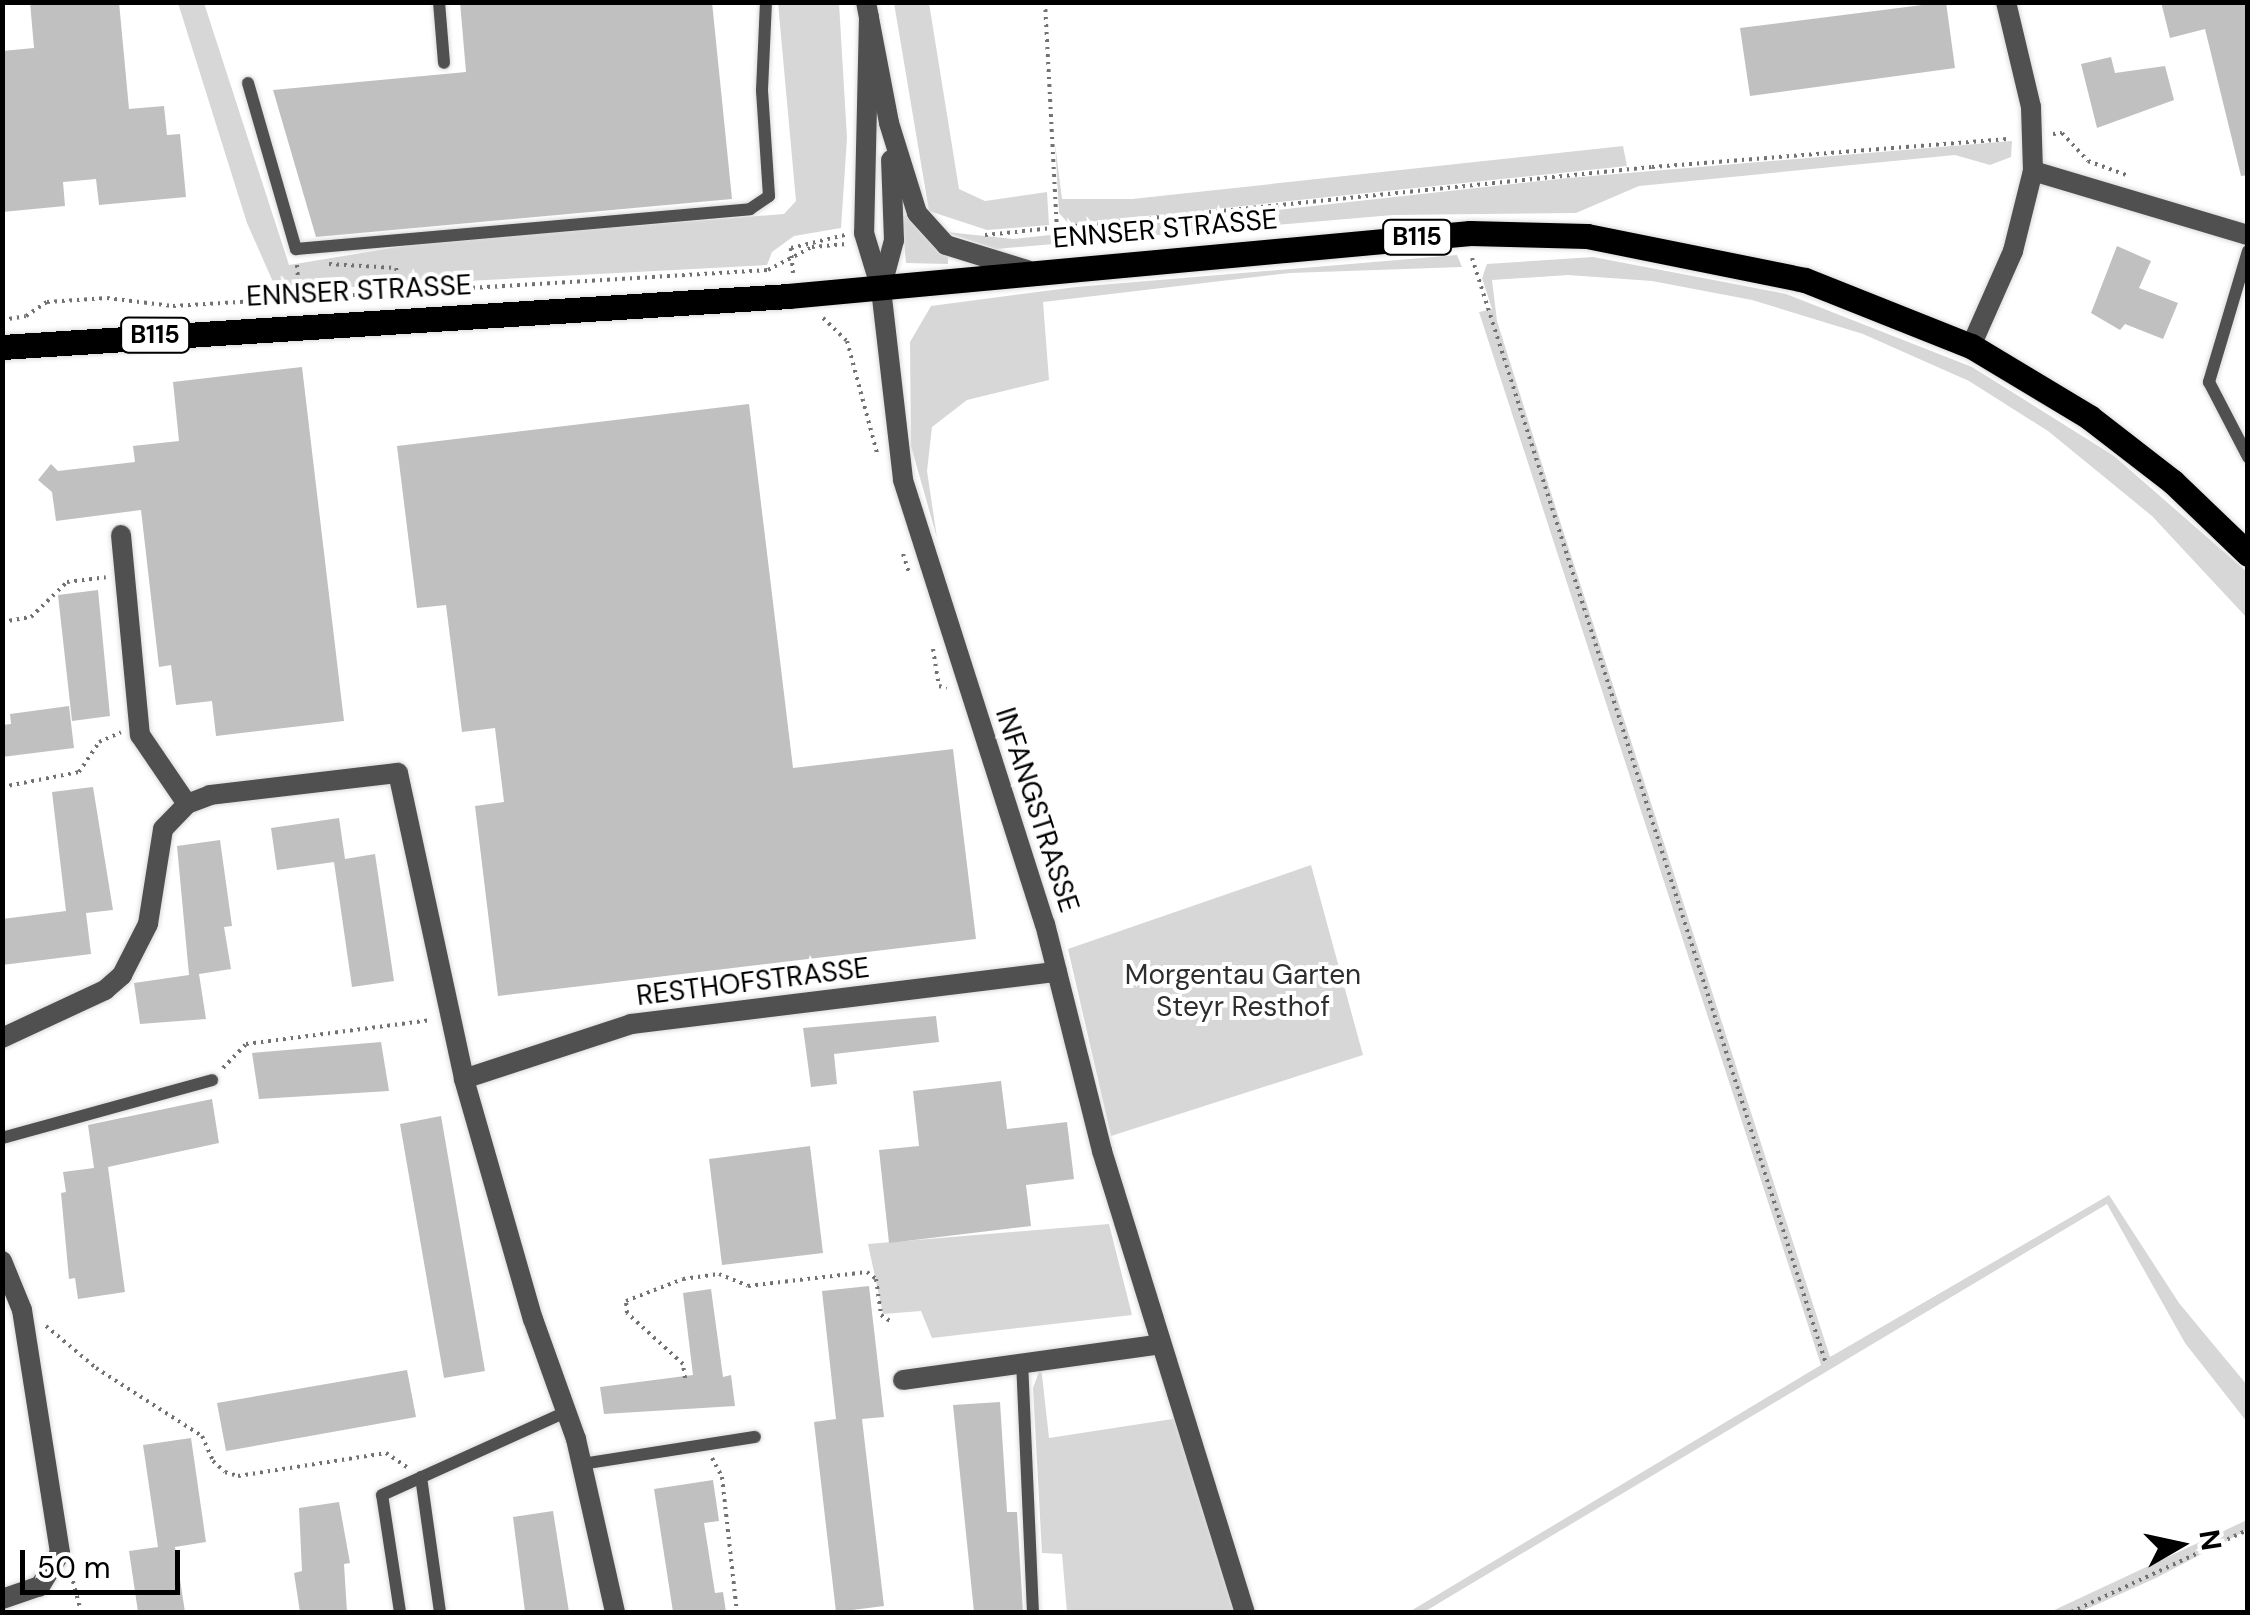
<!DOCTYPE html>
<style>
body{margin:0}
#map{position:relative;width:2250px;height:1615px;overflow:hidden;background:#fff;font-family:"DM Sans",sans-serif}
div>[style]{position:absolute}
[style*='--x']{left:calc(var(--x)*1px);top:calc(var(--y)*1px);width:calc(var(--w)*1px);rotate:calc(var(--a)*1deg)}
.green>*{inset:0;background:#d7d7d7}
.building>*{inset:0;background:#c0c0c0}
.path>*{height:4px;margin-top:-2px;transform-origin:0;background:repeating-linear-gradient(90deg,#727272 0 2.5px,transparent 0 7.5px)}
.roads{filter:drop-shadow(0 0 2px #dbdbdb) drop-shadow(0 0 2px #dbdbdb)}
.service>*{height:12px;margin:-6px;padding:0 6px;transform-origin:6px;border-radius:6px;background:#505050}
.minor>*{height:20px;margin:-10px;padding:0 10px;transform-origin:10px;border-radius:10px;background:#505050}
.tertiary>*{height:20px;margin:-10px;padding:0 10px;transform-origin:10px;border-radius:10px;background:#505050}
.primary>*{height:25px;margin:-12.5px;padding:0 12.5px;transform-origin:12.5px;border-radius:12.5px;background:#000}
span{translate:-50% -50%;white-space:nowrap;text-align:center;line-height:1.15;-webkit-text-stroke:8px #fff;paint-order:stroke}
.shield-label span{padding:2px 8px;background:#fff;border:2px solid;border-radius:8px;-webkit-text-stroke-width:0}
.shield-label{font-size:25px;color:#000;font-weight:700}
.street-label{font-size:28px;color:#000}
.park-label{font-size:28px;color:#2e2e2e}
.frame{position:absolute;inset:0;border:5px solid #000;pointer-events:none}
.north{position:absolute;left:2130px;top:1495px;width:100px;height:100px;-webkit-text-stroke:8px #fff;paint-order:stroke;rotate:81deg;font-size:28px;font-weight:700;line-height:40px;text-align:center;color:#000}
.north::after{content:'';display:block;margin:auto;width:35px;height:45px;background:#000;clip-path:polygon(50% 0,100% 100%,50% 72%,0 100%)}
.scale{position:absolute;left:20px;top:1550px;width:160px;height:45px;box-sizing:border-box;border:5px solid #000;border-top:0;padding-left:12px;font-size:30px;line-height:35px;white-space:nowrap;color:#000;-webkit-text-stroke:8px #fff;paint-order:stroke}
</style>
<div id="map">
<div class="green">
<i style="clip-path:polygon(178px 3px,204px 3px,289px 265px,422px 243px,784px 214px,796px 201px,778px 3px,839px 3px,847px 138px,841px 228px,794px 236px,772px 252px,767px 265px,277px 291px,247px 223px)"></i>
<i style="clip-path:polygon(894px 3px,929px 3px,959px 189px,985px 201px,1047px 192px,1049px 225px,987px 230px,929px 211px)"></i>
<i style="clip-path:polygon(2012px 141px,2011px 157px,1990px 165px,1955px 155px,1639px 186px,1576px 213px,1393px 215px,996px 249px,946px 232px,1014px 239px,1568px 178px)"></i>
<i style="clip-path:polygon(1055px 143px,1062px 199px,1132px 199px,1623px 146px,1627px 166px,1069px 224px,1059px 213px)"></i>
<i style="clip-path:polygon(908px 215px,948px 257px,948px 264px,906px 263px,902px 217px)"></i>
<i style="clip-path:polygon(1457px 255px,1462px 267px,1290px 273px,1043px 302px,1049px 380px,967px 400px,932px 427px,927px 471px,937px 538px,911px 446px,910px 342px,931px 306px,1076px 287px)"></i>
<i style="clip-path:polygon(1593px 257px,1786px 294px,1972px 367px,2114px 456px,2247px 572px,2247px 618px,2152px 516px,2048px 431px,1969px 381px,1863px 334px,1752px 300px,1652px 281px,1568px 275px,1492px 280px,1497px 321px,1557px 512px,1830px 1357px,2109px 1195px,2179px 1303px,2247px 1385px,2247px 1422px,2185px 1343px,2107px 1204px,1424px 1612px,1409px 1612px,1821px 1365px,1479px 312px,1492px 309px,1482px 278px,1487px 264px)"></i>
<i style="clip-path:polygon(1311px 865px,1363px 1055px,1111px 1136px,1068px 949px)"></i>
<i style="clip-path:polygon(1109px 1224px,1132px 1315px,932px 1338px,921px 1311px,883px 1314px,868px 1244px)"></i>
<i style="clip-path:polygon(1041px 1366px,1049px 1438px,1179px 1418px,1239px 1612px,1067px 1612px,1062px 1554px,1042px 1553px,1033px 1388px)"></i>
<i style="clip-path:polygon(2247px 1520px,2247px 1530px,2156px 1578px,2080px 1612px,2050px 1612px)"></i>
</div>
<div class="building">
<i style="clip-path:polygon(30px 2px,119px 2px,129px 109px,164px 106px,167px 135px,180px 134px,186px 197px,99px 205px,96px 179px,63px 182px,65px 206px,2px 212px,2px 51px,34px 48px)"></i>
<i style="clip-path:polygon(460px 2px,712px 2px,732px 199px,316px 237px,273px 90px,466px 72px)"></i>
<i style="clip-path:polygon(1946px 2px,1955px 68px,1750px 96px,1740px 28px)"></i>
<i style="clip-path:polygon(2161px 2px,2248px 2px,2248px 175px,2241px 176px,2205px 29px,2170px 38px)"></i>
<i style="clip-path:polygon(2111px 57px,2115px 73px,2165px 66px,2174px 100px,2097px 128px,2081px 64px)"></i>
<i style="clip-path:polygon(2117px 246px,2151px 261px,2139px 288px,2178px 303px,2163px 339px,2125px 324px,2120px 330px,2091px 313px)"></i>
<i style="clip-path:polygon(302px 367px,344px 721px,216px 736px,212px 701px,176px 705px,171px 665px,159px 667px,141px 510px,56px 521px,52px 492px,38px 480px,51px 464px,58px 471px,135px 462px,133px 446px,179px 441px,173px 382px)"></i>
<i style="clip-path:polygon(749px 404px,793px 768px,953px 749px,976px 939px,498px 996px,475px 806px,504px 802px,495px 728px,462px 732px,446px 605px,417px 608px,397px 446px)"></i>
<i style="clip-path:polygon(98px 590px,110px 716px,72px 721px,58px 595px)"></i>
<i style="clip-path:polygon(69px 706px,74px 748px,2px 757px,2px 725px,11px 724px,10px 714px)"></i>
<i style="clip-path:polygon(93px 787px,113px 910px,86px 913px,91px 954px,2px 965px,2px 919px,66px 911px,52px 792px)"></i>
<i style="clip-path:polygon(339px 818px,345px 859px,375px 854px,394px 981px,352px 987px,334px 862px,277px 870px,271px 828px)"></i>
<i style="clip-path:polygon(220px 840px,232px 926px,224px 927px,231px 969px,199px 974px,206px 1019px,140px 1024px,134px 983px,189px 975px,177px 846px)"></i>
<i style="clip-path:polygon(936px 1016px,939px 1042px,834px 1054px,837px 1084px,811px 1087px,803px 1028px)"></i>
<i style="clip-path:polygon(381px 1042px,389px 1091px,259px 1099px,252px 1053px)"></i>
<i style="clip-path:polygon(1001px 1081px,1007px 1129px,1067px 1122px,1074px 1179px,1026px 1185px,1031px 1226px,889px 1243px,879px 1150px,919px 1146px,913px 1091px)"></i>
<i style="clip-path:polygon(212px 1099px,219px 1143px,108px 1167px,125px 1292px,78px 1299px,75px 1278px,69px 1279px,61px 1193px,66px 1192px,63px 1172px,94px 1168px,88px 1125px)"></i>
<i style="clip-path:polygon(441px 1116px,485px 1371px,444px 1378px,400px 1124px)"></i>
<i style="clip-path:polygon(810px 1146px,823px 1253px,722px 1265px,709px 1159px)"></i>
<i style="clip-path:polygon(869px 1286px,884px 1417px,862px 1419px,884px 1606px,836px 1612px,814px 1422px,836px 1419px,822px 1291px)"></i>
<i style="clip-path:polygon(711px 1289px,723px 1377px,731px 1375px,735px 1406px,604px 1414px,600px 1387px,693px 1375px,683px 1293px)"></i>
<i style="clip-path:polygon(407px 1370px,416px 1417px,226px 1451px,217px 1403px)"></i>
<i style="clip-path:polygon(1000px 1402px,1007px 1512px,1017px 1512px,1023px 1612px,974px 1612px,953px 1405px)"></i>
<i style="clip-path:polygon(191px 1438px,206px 1542px,175px 1547px,185px 1612px,138px 1612px,129px 1551px,158px 1547px,143px 1445px)"></i>
<i style="clip-path:polygon(713px 1480px,719px 1521px,704px 1523px,715px 1593px,723px 1592px,726px 1612px,673px 1612px,654px 1489px)"></i>
<i style="clip-path:polygon(339px 1502px,350px 1563px,344px 1564px,347px 1612px,300px 1612px,294px 1573px,302px 1571px,299px 1508px)"></i>
<i style="clip-path:polygon(553px 1511px,569px 1612px,525px 1612px,513px 1517px)"></i>
</div>
<div class="path">
<i style="--x:1045;--y:2;--w:228;--a:87"></i>
<i style="--x:2053;--y:134;--w:9;--a:-6"></i>
<i style="--x:2062;--y:133;--w:38;--a:47"></i>
<i style="--x:2088;--y:161;--w:44;--a:20.1"></i>
<i style="--x:985;--y:235;--w:670;--a:-5.82"></i>
<i style="--x:1652;--y:167;--w:360;--a:-4.5"></i>
<i style="--x:1472;--y:258;--w:1158;--a:72.25"></i>
<i style="--x:329;--y:264;--w:67;--a:3.4"></i>
<i style="--x:396;--y:268;--w:23;--a:77"></i>
<i style="--x:297;--y:265;--w:30;--a:86"></i>
<i style="--x:793;--y:273;--w:25;--a:-95"></i>
<i style="--x:791;--y:248;--w:56;--a:-13.5"></i>
<i style="--x:823;--y:318;--w:33;--a:44"></i>
<i style="--x:847;--y:341;--w:116;--a:75"></i>
<i style="--x:2;--y:320;--w:24;--a:-9"></i>
<i style="--x:26;--y:316;--w:25;--a:-34"></i>
<i style="--x:47;--y:302;--w:60;--a:-3.8"></i>
<i style="--x:107;--y:298;--w:66;--a:6.9"></i>
<i style="--x:173;--y:306;--w:596;--a:-3.46"></i>
<i style="--x:768;--y:270;--w:50;--a:-27.6"></i>
<i style="--x:812;--y:247;--w:35;--a:-5"></i>
<i style="--x:903;--y:554;--w:20;--a:72"></i>
<i style="--x:2;--y:622;--w:29;--a:-10"></i>
<i style="--x:31;--y:617;--w:50;--a:-44.2"></i>
<i style="--x:67;--y:582;--w:39;--a:-7"></i>
<i style="--x:933;--y:649;--w:37;--a:81"></i>
<i style="--x:939;--y:686;--w:8;--a:14"></i>
<i style="--x:2;--y:787;--w:78;--a:-11"></i>
<i style="--x:79;--y:772;--w:36;--a:-56"></i>
<i style="--x:99;--y:742;--w:24;--a:-24"></i>
<i style="--x:223;--y:1068;--w:33;--a:-46"></i>
<i style="--x:246;--y:1044;--w:187;--a:-7.4"></i>
<i style="--x:46;--y:1326;--w:65;--a:40"></i>
<i style="--x:96;--y:1368;--w:126;--a:32.7"></i>
<i style="--x:202;--y:1436;--w:27;--a:66"></i>
<i style="--x:213;--y:1461;--w:16;--a:43"></i>
<i style="--x:225;--y:1472;--w:14;--a:17"></i>
<i style="--x:238;--y:1476;--w:150;--a:-8.8"></i>
<i style="--x:386;--y:1453;--w:25;--a:34"></i>
<i style="--x:685;--y:1378;--w:14;--a:-98"></i>
<i style="--x:683;--y:1364;--w:76;--a:-137.7"></i>
<i style="--x:627;--y:1313;--w:12;--a:-95"></i>
<i style="--x:626;--y:1301;--w:61;--a:-21.1"></i>
<i style="--x:683;--y:1279;--w:36;--a:-8"></i>
<i style="--x:719;--y:1274;--w:31;--a:22"></i>
<i style="--x:748;--y:1286;--w:120;--a:-6.7"></i>
<i style="--x:867;--y:1272;--w:11;--a:38"></i>
<i style="--x:876;--y:1279;--w:36;--a:82"></i>
<i style="--x:881;--y:1315;--w:11;--a:34"></i>
<i style="--x:712;--y:1458;--w:21;--a:62"></i>
<i style="--x:722;--y:1477;--w:136;--a:83.7"></i>
<i style="--x:71;--y:1574;--w:39;--a:75"></i>
<i style="--x:887;--y:1612;--w:8;--a:0"></i>
<i style="--x:2071;--y:1612;--w:195;--a:-24.9"></i>
</div>
<div class="roads">
<div class="service">
<i style="--x:439;--y:2;--w:61;--a:85.3"></i>
<i style="--x:248;--y:83;--w:173;--a:73.9"></i>
<i style="--x:296;--y:249;--w:456;--a:-5"></i>
<i style="--x:750;--y:209;--w:23;--a:-34"></i>
<i style="--x:769;--y:196;--w:106;--a:-93.8"></i>
<i style="--x:762;--y:90;--w:88;--a:-87.4"></i>
<i style="--x:2248;--y:251;--w:137;--a:106.6"></i>
<i style="--x:2209;--y:382;--w:85;--a:62.5"></i>
<i style="--x:2;--y:1138;--w:218;--a:-15.4"></i>
<i style="--x:1022;--y:1361;--w:251;--a:87.5"></i>
<i style="--x:582;--y:1464;--w:175;--a:-8.9"></i>
<i style="--x:421;--y:1477;--w:136;--a:82"></i>
<i style="--x:400;--y:1612;--w:118;--a:-98.7"></i>
<i style="--x:382;--y:1495;--w:202;--a:-24.3"></i>
</div>
<div class="minor">
<i style="--x:866;--y:2;--w:123;--a:79.2"></i>
<i style="--x:889;--y:123;--w:94;--a:72.7"></i>
<i style="--x:917;--y:213;--w:43;--a:47.8"></i>
<i style="--x:946;--y:245;--w:85;--a:17.2"></i>
<i style="--x:869;--y:17;--w:216;--a:91.3"></i>
<i style="--x:864;--y:233;--w:59;--a:73.1"></i>
<i style="--x:881;--y:289;--w:192;--a:83.4"></i>
<i style="--x:903;--y:480;--w:466;--a:72.3"></i>
<i style="--x:1045;--y:924;--w:234;--a:75.9"></i>
<i style="--x:1102;--y:1151;--w:483;--a:72.8"></i>
<i style="--x:881;--y:289;--w:51;--a:-75.1"></i>
<i style="--x:894;--y:240;--w:80;--a:-92.1"></i>
<i style="--x:121;--y:535;--w:201;--a:84.6"></i>
<i style="--x:140;--y:735;--w:83;--a:55.7"></i>
<i style="--x:2;--y:1038;--w:114;--a:-25"></i>
<i style="--x:105;--y:990;--w:23;--a:-41"></i>
<i style="--x:122;--y:975;--w:57;--a:-63"></i>
<i style="--x:148;--y:924;--w:96;--a:-81"></i>
<i style="--x:163;--y:829;--w:35;--a:-46"></i>
<i style="--x:187;--y:804;--w:25;--a:-21"></i>
<i style="--x:210;--y:795;--w:189;--a:-6.7"></i>
<i style="--x:398;--y:773;--w:313;--a:77.8"></i>
<i style="--x:464;--y:1079;--w:250;--a:74"></i>
<i style="--x:533;--y:1319;--w:127;--a:70.3"></i>
<i style="--x:576;--y:1439;--w:177;--a:77.3"></i>
<i style="--x:464;--y:1079;--w:176;--a:-18.2"></i>
<i style="--x:631;--y:1024;--w:429;--a:-7"></i>
<i style="--x:2;--y:1261;--w:53;--a:67.8"></i>
<i style="--x:22;--y:1310;--w:246;--a:81.1"></i>
<i style="--x:60;--y:1553;--w:39;--a:121"></i>
<i style="--x:40;--y:1586;--w:40;--a:161.1"></i>
<i style="--x:903;--y:1380;--w:260;--a:-7.9"></i>
</div>
<div class="tertiary">
<i style="--x:2033;--y:171;--w:224;--a:16.6"></i>
<i style="--x:1971;--y:346;--w:104;--a:-66.1"></i>
<i style="--x:2013;--y:251;--w:82;--a:-76"></i>
<i style="--x:2033;--y:171;--w:64;--a:-91.8"></i>
<i style="--x:2031;--y:107;--w:108;--a:-103.4"></i>
</div>
<div class="primary">
<i style="--x:2;--y:347;--w:788;--a:-3.71"></i>
<i style="--x:788;--y:296;--w:685;--a:-5.28"></i>
<i style="--x:1470;--y:233;--w:117;--a:1.5"></i>
<i style="--x:1587;--y:236;--w:222;--a:11.4"></i>
<i style="--x:1805;--y:280;--w:179;--a:21.7"></i>
<i style="--x:1971;--y:346;--w:138;--a:31"></i>
<i style="--x:2089;--y:417;--w:106;--a:37.7"></i>
<i style="--x:2173;--y:482;--w:104;--a:43.8"></i>
</div>
</div>
<div class="shield-label">
<span style="left:1417px;top:237px">B115</span>
<span style="left:155px;top:335px">B115</span>
</div>
<div class="street-label">
<span style="left:1165px;top:229px;rotate:-5deg">ENNSER STRASSE</span>
<span style="left:359px;top:291px;rotate:-3deg">ENNSER STRASSE</span>
<span style="left:1037px;top:810px;rotate:72deg">INFANGSTRASSE</span>
<span style="left:753px;top:982px;rotate:-7deg">RESTHOFSTRASSE</span>
</div>
<div class="park-label">
<span style="left:1243px;top:991px">Morgentau Garten<br>Steyr Resthof</span>
</div>
<div class="frame"></div>
<div class="north">N</div>
<div class="scale">50 m</div>
</div>
